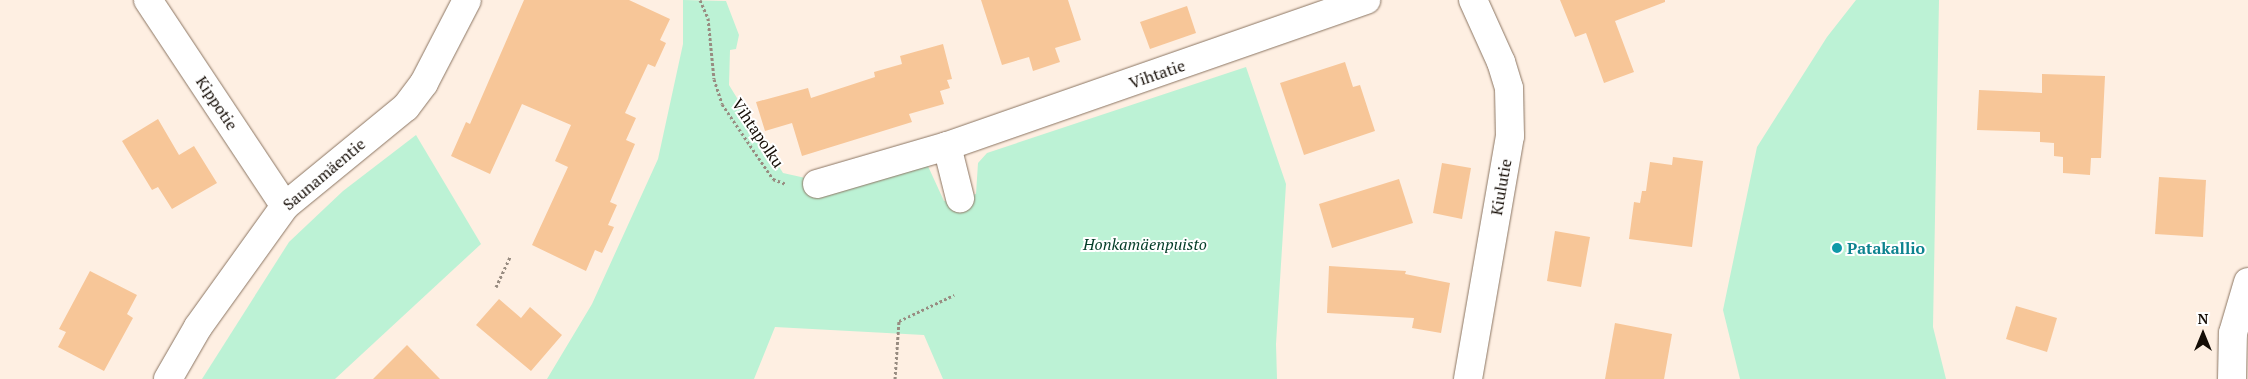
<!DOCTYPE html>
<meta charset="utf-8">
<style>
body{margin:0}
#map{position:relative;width:2248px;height:379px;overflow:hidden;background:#feefe2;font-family:"PT Serif",serif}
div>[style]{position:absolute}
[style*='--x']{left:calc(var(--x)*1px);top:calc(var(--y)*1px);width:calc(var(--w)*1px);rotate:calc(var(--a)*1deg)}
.green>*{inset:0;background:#bcf2d5}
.building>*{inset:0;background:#f7c698}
.path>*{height:3px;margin-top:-1.5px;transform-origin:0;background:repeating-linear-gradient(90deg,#988c81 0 2.5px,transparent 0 5px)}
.roads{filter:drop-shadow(0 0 1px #8b7562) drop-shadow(0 0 1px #8b7562)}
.minor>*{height:28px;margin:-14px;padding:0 14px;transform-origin:14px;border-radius:14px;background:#fff}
.dots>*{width:14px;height:14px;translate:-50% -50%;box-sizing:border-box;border:2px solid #fff;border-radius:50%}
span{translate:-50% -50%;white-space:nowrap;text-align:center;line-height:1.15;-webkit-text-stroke:4px #fff;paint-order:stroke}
.street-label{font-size:16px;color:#150d06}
.park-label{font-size:16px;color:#033c27;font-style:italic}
.culture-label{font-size:16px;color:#0d838f;font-weight:700}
.left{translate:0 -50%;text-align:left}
.north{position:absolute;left:2178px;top:309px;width:50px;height:50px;-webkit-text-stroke:4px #fff;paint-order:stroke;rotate:0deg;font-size:14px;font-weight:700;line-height:20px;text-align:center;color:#150d06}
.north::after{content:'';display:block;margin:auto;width:18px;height:22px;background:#150d06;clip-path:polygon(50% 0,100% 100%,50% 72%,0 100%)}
</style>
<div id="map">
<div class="green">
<i style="clip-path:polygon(683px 0,726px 1px,739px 35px,736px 49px,730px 50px,729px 85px,783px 173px,810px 179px,927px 164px,944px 201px,976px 194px,978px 163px,987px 153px,1246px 67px,1286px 184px,1276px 344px,1277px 379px,943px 379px,924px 335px,775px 327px,754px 379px,547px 379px,592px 304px,658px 159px,683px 44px)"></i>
<i style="clip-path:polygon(1856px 0,1939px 0,1933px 327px,1946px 379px,1740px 379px,1723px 310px,1757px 147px,1827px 37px)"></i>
<i style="clip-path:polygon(416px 135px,481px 244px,335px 379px,202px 379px,289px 242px,343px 191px)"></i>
</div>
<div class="building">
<i style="clip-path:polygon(524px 0,629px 0,670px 19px,660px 40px,666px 43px,655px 67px,648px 64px,625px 113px,636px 118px,626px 140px,635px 144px,610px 202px,617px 205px,608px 225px,614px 227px,602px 253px,595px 250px,586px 271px,532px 245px,568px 167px,555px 161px,571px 125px,522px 104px,490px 174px,451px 156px,466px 122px,470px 124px)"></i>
<i style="clip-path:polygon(981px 0,1068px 0,1081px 40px,1055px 48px,1060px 62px,1033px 71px,1029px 57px,1002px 65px)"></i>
<i style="clip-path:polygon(1560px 0,1665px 0,1665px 2px,1615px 21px,1634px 72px,1604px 83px,1586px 33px,1575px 37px)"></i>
<i style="clip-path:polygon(1187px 6px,1196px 33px,1150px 49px,1140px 22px)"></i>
<i style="clip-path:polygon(943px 44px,952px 79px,947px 80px,950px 88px,940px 91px,944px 104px,909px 114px,912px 122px,802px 156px,792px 123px,765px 131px,756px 102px,808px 88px,811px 98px,875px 77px,874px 72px,902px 64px,900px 56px)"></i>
<i style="clip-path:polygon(1345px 62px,1353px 87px,1360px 85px,1375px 131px,1304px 155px,1280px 83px)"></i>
<i style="clip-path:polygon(2042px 74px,2105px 76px,2101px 158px,2091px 158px,2090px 175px,2063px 173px,2063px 157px,2054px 156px,2054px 143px,2040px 142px,2040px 132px,1977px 130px,1979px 90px,2042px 93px)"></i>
<i style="clip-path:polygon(158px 119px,179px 155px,194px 146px,217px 183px,172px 209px,158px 187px,152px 190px,122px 141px)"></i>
<i style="clip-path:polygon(1673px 157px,1703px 161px,1692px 247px,1629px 239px,1634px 202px,1640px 203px,1642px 191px,1646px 191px,1650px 162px,1672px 165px)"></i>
<i style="clip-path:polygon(1442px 163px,1471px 168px,1462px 219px,1433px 213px)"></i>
<i style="clip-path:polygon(2159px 177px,2206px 180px,2203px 237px,2155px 234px)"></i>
<i style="clip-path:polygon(1399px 179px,1413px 223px,1332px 248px,1319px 204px)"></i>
<i style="clip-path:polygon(1555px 231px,1590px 237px,1581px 287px,1547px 281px)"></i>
<i style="clip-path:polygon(1329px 266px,1406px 271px,1405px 274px,1450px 283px,1441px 333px,1412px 328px,1414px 318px,1327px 313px)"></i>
<i style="clip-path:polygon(90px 271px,137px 295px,127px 314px,133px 318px,104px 371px,58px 347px,66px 332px,59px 329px)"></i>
<i style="clip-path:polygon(499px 299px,521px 318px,530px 307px,562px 335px,531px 371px,476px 325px)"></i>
<i style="clip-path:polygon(2016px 306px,2057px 318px,2047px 352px,2006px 339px)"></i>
<i style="clip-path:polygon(1615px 323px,1672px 334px,1664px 379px,1605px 379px)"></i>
<i style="clip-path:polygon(407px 345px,440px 379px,373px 379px)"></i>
</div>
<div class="path">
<i style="--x:700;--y:0;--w:20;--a:66"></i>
<i style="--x:708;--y:18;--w:61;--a:84.4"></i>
<i style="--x:714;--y:79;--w:26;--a:72"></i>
<i style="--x:722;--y:104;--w:91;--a:55.8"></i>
<i style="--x:773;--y:179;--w:14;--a:21"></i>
<i style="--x:496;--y:287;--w:33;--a:-65"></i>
<i style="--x:895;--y:379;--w:58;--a:-86.1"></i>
<i style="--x:899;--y:321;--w:61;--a:-25.3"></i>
</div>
<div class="roads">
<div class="minor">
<i style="--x:148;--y:0;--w:247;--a:56.4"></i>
<i style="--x:947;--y:146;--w:54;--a:76"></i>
<i style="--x:817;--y:184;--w:135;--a:-16.3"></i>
<i style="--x:947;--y:146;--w:444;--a:-19.2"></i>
<i style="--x:168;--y:379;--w:60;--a:-60"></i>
<i style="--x:198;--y:327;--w:149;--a:-54.3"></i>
<i style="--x:285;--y:206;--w:156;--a:-39.3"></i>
<i style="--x:406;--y:107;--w:30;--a:-53"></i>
<i style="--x:424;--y:83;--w:93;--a:-62.6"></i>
<i style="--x:1468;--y:379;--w:247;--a:-80.2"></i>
<i style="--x:1510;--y:136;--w:48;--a:-91.2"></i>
<i style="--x:1509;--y:88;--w:27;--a:-107"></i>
<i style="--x:1501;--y:62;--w:68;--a:-114.3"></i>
<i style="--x:2232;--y:379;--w:46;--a:-88.8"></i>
<i style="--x:2233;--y:333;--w:53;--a:-73.6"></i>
</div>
</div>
<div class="dots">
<i style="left:1837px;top:248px;background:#0f9aa8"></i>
</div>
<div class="street-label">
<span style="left:1157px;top:74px;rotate:-19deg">Vihtatie</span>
<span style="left:217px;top:103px;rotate:56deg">Kippotie</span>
<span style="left:758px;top:133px;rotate:56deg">Vihtapolku</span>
<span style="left:324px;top:174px;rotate:-40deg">Saunamäentie</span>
<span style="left:1501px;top:187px;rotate:-80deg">Kiulutie</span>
</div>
<div class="park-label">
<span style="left:1145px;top:244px">Honkamäenpuisto</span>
</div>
<div class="culture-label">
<span class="left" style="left:1847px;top:248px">Patakallio</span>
</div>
<div class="north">N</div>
</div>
